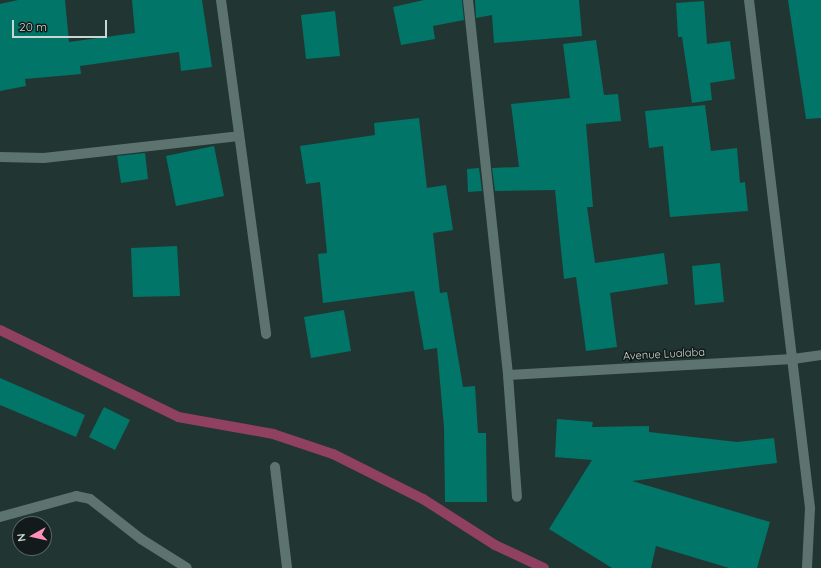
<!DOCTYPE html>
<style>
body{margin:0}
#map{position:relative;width:821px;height:568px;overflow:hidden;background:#213632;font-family:Quicksand,sans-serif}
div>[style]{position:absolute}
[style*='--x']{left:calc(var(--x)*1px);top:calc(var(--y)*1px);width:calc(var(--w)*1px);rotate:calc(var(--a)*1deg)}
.stream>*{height:10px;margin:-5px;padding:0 5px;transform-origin:5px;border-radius:5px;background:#904162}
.building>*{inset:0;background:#007568}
.minor>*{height:10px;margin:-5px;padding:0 5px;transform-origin:5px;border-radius:5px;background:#5d736f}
span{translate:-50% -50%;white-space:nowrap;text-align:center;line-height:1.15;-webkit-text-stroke:3px #121b19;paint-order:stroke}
.street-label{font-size:11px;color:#cad6d3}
.north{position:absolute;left:12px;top:516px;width:40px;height:40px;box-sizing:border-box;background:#121b19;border:1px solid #5c6663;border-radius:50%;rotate:262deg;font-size:11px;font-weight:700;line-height:16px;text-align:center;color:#cad6d3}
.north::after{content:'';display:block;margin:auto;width:14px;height:18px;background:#ff8eba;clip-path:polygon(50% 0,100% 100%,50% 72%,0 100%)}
.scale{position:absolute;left:12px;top:20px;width:95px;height:18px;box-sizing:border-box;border:2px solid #cad6d3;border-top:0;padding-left:5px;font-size:12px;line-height:14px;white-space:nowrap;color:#cad6d3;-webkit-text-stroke:3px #121b19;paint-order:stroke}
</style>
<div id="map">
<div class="stream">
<i style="--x:0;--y:330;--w:198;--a:26"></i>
<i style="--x:178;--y:417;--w:97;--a:10.1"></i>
<i style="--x:273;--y:434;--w:63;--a:18.4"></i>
<i style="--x:333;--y:454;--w:101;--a:26.6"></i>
<i style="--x:423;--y:499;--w:85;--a:32.6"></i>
<i style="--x:495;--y:545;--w:54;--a:25.1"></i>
</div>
<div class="building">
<i style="clip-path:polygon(18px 0,65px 0,69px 42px,135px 33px,132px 0,202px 0,212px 67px,181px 71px,179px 52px,80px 66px,81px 74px,25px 79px,26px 86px,0 91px,0 4px)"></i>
<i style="clip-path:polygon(424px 0,462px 0,464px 20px,433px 26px,435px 39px,401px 45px,393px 7px)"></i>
<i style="clip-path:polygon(475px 0,579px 0,582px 36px,494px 43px,492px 15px,476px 18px)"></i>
<i style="clip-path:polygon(788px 0,821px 0,821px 118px,806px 119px)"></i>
<i style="clip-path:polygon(704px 1px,707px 44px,730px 41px,735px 79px,710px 83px,712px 100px,692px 103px,682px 37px,678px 37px,676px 3px)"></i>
<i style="clip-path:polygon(335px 11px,340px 56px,306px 59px,301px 15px)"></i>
<i style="clip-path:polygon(596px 40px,604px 95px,618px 94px,621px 121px,586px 124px,593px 207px,587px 207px,595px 263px,664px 253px,668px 284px,610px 293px,617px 347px,586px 351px,576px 277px,564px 279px,555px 190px,495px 191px,492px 168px,519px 167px,511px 104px,570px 98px,563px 44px)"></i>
<i style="clip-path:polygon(705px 105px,711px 151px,737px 148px,740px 183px,745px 182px,748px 211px,670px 217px,663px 146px,649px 148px,645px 111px)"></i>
<i style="clip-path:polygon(419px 118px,427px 188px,446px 185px,453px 230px,433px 233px,440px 293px,447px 292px,463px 387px,475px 386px,478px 433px,486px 433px,487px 502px,445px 502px,444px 427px,437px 348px,424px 350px,414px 291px,323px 303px,318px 254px,327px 253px,320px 182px,306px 184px,300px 146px,375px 135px,374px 123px)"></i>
<i style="clip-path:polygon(214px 146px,224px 196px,176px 206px,166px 156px)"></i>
<i style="clip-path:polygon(145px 153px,148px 179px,121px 183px,117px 156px)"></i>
<i style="clip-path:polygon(479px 168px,482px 191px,468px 192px,467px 169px)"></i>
<i style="clip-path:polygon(177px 246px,180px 296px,133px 297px,131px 248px)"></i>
<i style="clip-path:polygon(720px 263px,724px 302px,695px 305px,692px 266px)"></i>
<i style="clip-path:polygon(344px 310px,351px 351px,311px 358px,304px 317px)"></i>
<i style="clip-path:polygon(0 378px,85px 415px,76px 437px,0 405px)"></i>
<i style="clip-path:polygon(104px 407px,130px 420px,115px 450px,89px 437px)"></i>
<i style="clip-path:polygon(557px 419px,593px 422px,592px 427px,649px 426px,649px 432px,737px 442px,774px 438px,777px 463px,632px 481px,770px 522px,757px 568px,729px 568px,656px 546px,651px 568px,612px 568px,549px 529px,592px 460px,555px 457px)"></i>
</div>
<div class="minor">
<i style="--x:221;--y:0;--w:337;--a:82.3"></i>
<i style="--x:468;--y:0;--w:377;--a:83.9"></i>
<i style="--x:508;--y:375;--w:122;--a:85.8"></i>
<i style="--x:749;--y:0;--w:512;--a:83.15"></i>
<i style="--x:810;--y:508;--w:60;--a:92.9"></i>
<i style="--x:0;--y:157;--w:44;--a:1.3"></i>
<i style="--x:44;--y:158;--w:196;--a:-6.4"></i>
<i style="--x:508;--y:375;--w:285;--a:-3.2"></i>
<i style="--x:793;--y:359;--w:28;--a:-8"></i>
<i style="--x:275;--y:467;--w:102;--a:83.2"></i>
<i style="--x:0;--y:517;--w:79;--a:-15.4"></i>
<i style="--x:76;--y:496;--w:14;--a:12"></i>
<i style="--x:90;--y:499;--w:65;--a:38.1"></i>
<i style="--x:141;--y:539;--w:54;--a:32.2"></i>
</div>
<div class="street-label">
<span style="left:664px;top:354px;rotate:-3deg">Avenue Lualaba</span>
</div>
<div class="north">N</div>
<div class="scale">20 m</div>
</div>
